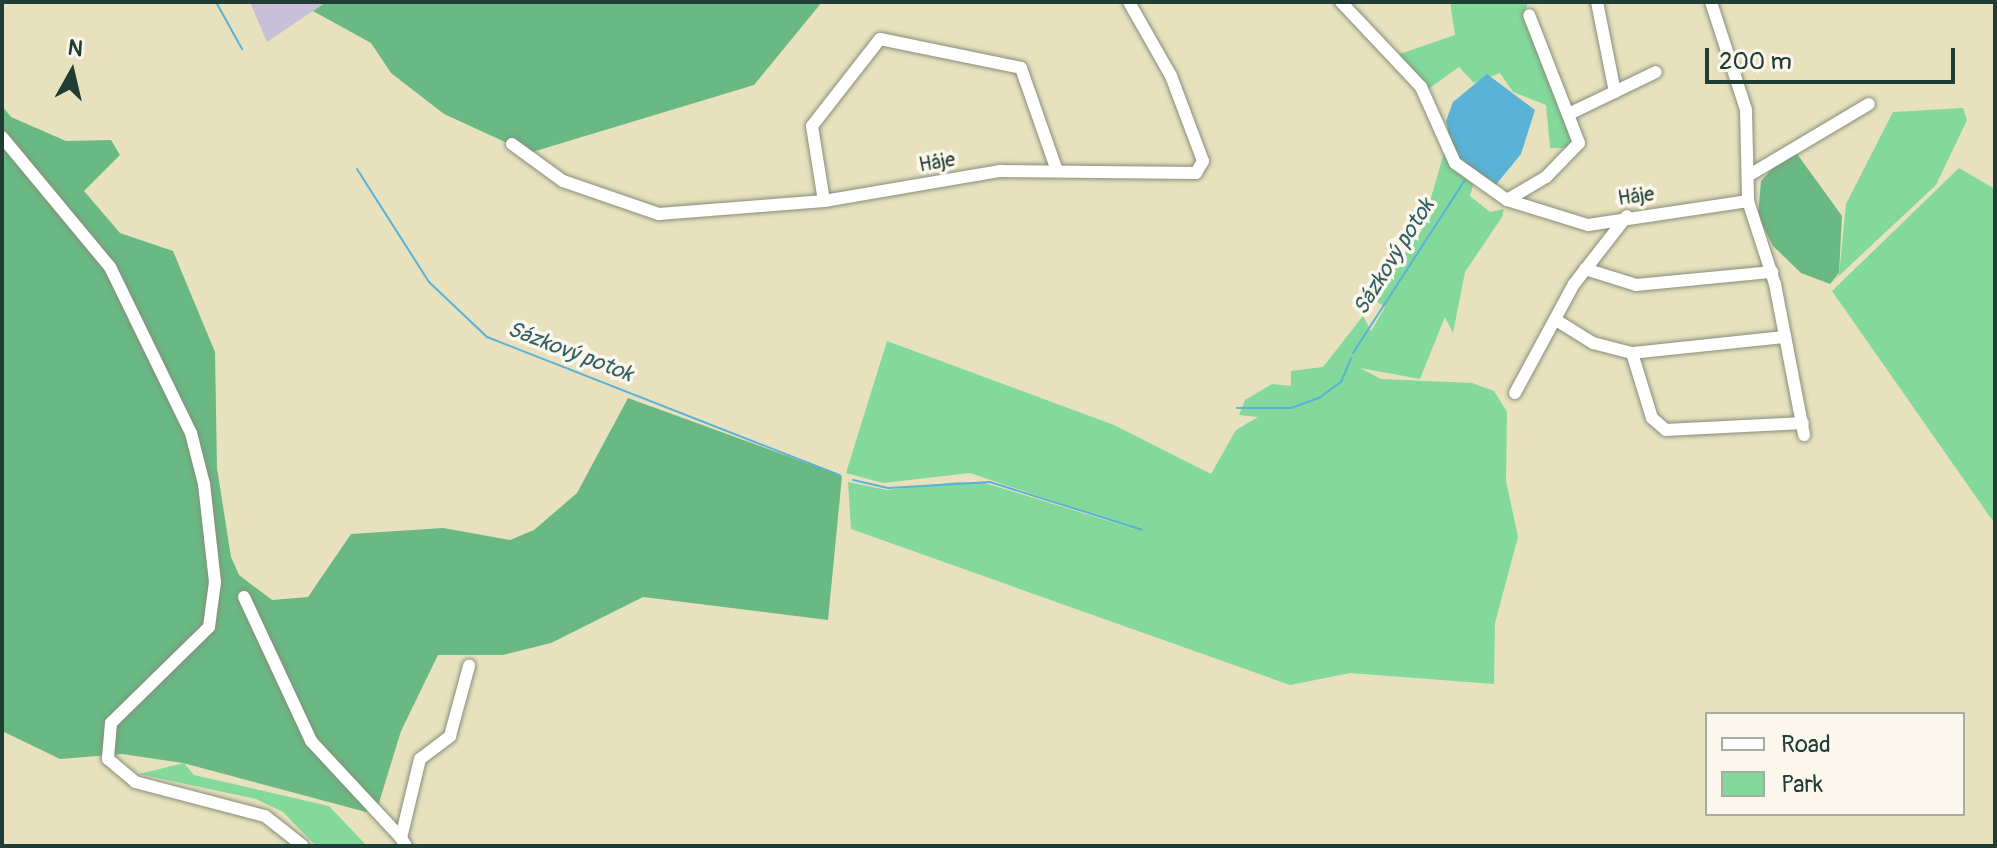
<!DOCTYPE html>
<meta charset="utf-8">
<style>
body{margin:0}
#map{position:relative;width:1997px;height:848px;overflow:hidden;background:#e8e1be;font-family:Pangolin,sans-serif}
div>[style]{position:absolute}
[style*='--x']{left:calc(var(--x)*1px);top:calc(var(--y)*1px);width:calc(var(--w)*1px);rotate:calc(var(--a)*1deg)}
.industrial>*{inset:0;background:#c8bfd8}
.green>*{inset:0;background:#83d89c}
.forest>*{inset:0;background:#6ab884}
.water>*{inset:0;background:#5ab2d7}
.stream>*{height:2px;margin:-1px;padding:0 1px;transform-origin:1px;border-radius:1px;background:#5ab2d7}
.roads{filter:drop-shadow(0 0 2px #848f79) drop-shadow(0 0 2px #848f79)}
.minor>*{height:12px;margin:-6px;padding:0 6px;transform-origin:6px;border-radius:6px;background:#fff}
span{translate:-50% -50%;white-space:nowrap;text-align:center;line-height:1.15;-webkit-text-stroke:7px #fbf7ec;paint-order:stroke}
.street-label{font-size:20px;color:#1f3d34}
.water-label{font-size:22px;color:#316065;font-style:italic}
.frame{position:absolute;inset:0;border:4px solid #1f3d34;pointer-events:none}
.legend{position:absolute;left:1705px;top:712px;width:260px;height:104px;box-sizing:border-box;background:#fbf7ec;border:2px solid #a3ada2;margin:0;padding:10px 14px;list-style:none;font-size:24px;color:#1f3d34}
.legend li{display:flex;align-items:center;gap:16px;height:40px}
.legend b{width:40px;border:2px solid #a3ada2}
.north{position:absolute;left:32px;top:32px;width:80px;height:80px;-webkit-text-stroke:6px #fbf7ec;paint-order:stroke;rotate:8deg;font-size:22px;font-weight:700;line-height:32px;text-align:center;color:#1f3d34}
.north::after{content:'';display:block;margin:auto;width:28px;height:36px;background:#1f3d34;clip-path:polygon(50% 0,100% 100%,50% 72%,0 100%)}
.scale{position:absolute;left:1705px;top:48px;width:250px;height:36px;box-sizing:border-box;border:4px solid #1f3d34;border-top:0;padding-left:10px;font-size:24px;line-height:28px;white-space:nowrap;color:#1f3d34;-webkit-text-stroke:6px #fbf7ec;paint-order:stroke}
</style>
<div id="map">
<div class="industrial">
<i style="clip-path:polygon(250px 2px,326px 2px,267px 42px)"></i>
</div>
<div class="green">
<i style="clip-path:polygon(1450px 2px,1528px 2px,1524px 15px,1575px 137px,1569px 148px,1550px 148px,1546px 105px,1513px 92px,1500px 73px,1474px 83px,1459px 67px,1427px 90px,1391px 57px,1455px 35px)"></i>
<i style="clip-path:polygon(1963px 108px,1967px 120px,1936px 185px,1828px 286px,1839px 275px,1846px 204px,1893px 112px)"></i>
<i style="clip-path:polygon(1444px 153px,1473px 185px,1470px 196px,1490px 212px,1504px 209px,1502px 217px,1465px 272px,1453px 333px,1445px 317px,1420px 379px,1360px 368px,1381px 379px,1472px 383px,1494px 391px,1507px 412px,1506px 481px,1518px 537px,1495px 623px,1494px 684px,1350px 673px,1290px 685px,851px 529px,848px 482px,887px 490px,957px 482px,985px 483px,1141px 531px,970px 473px,883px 483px,846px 473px,887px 341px,1114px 425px,1211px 474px,1236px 430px,1258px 417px,1239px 415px,1245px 400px,1272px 384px,1291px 386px,1291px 371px,1323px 367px,1363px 316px,1371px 331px,1385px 307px,1371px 298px,1371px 288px,1404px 255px,1412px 226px,1421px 232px)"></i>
<i style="clip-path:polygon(1959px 168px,1995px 189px,1995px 524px,1832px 291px)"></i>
<i style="clip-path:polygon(184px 763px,194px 775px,329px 806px,367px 846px,316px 846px,283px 812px,256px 799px,139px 774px)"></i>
</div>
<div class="forest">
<i style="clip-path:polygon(326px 2px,822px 2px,754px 85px,529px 153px,444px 114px,391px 73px,371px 43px,313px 11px)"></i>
<i style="clip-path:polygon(2px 106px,11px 117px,66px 141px,111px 140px,120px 155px,84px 191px,120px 233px,173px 251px,215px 352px,217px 468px,231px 557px,239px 575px,272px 600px,308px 597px,351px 534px,443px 528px,510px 540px,534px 530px,577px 493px,628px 398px,842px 476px,828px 620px,643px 597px,551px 643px,503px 655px,438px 655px,401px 731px,378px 806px,366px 812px,183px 763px,122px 754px,60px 759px,2px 731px)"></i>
<i style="clip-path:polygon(1792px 147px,1842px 216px,1839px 273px,1830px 284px,1801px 273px,1773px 246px,1758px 216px,1761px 181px)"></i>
</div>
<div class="water">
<i style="clip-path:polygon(1487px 74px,1535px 110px,1521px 154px,1494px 187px,1469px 174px,1452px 149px,1446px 121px,1453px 102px)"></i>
</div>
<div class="stream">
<i style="--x:216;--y:2;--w:54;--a:61"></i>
<i style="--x:357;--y:169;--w:134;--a:57.5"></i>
<i style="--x:429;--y:282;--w:80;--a:43.5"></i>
<i style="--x:487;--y:337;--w:379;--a:21.4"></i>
<i style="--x:1353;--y:353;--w:206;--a:-57.1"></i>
<i style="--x:1237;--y:408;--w:54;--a:0"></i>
<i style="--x:1291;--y:408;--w:30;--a:-20"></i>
<i style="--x:1319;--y:398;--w:27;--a:-36"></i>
<i style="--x:1341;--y:382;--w:26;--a:-67"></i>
<i style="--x:853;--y:480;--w:37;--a:13"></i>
<i style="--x:889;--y:488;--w:101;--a:-3.4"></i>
<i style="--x:990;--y:482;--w:159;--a:17.5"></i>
</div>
<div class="roads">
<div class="minor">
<i style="--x:1341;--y:2;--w:117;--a:46.7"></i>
<i style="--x:1421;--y:87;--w:83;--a:65.9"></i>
<i style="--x:1455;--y:163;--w:64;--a:35.4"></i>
<i style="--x:1507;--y:200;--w:85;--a:17.2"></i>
<i style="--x:1588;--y:225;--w:162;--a:-8.5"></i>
<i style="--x:1597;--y:2;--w:92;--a:78.7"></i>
<i style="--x:1711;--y:2;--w:114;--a:72"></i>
<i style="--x:1746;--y:110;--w:91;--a:88.7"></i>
<i style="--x:1748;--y:201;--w:87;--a:72"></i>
<i style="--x:1775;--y:284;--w:154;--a:79.1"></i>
<i style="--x:1571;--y:113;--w:94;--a:-25.8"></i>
<i style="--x:2;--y:137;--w:169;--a:50.3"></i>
<i style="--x:110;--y:267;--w:185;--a:64"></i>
<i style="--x:191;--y:433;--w:53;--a:75.7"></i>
<i style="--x:204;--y:484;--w:99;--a:83.6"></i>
<i style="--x:215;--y:582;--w:45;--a:97.6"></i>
<i style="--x:209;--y:627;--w:137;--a:135.6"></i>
<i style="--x:111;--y:723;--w:36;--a:95"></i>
<i style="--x:108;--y:759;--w:35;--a:40"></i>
<i style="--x:135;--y:782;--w:134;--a:14.7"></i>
<i style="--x:265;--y:816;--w:48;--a:38.3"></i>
<i style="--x:512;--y:144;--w:63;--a:36"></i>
<i style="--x:563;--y:181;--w:102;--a:19"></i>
<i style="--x:659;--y:214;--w:166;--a:-4.5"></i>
<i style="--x:824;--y:201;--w:179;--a:-9.7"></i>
<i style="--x:1000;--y:171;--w:196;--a:0.6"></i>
<i style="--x:1196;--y:173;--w:14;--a:-60"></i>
<i style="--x:1203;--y:161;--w:91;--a:-110.6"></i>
<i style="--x:1171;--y:76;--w:85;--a:-119.6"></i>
<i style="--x:1751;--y:174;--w:137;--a:-30.7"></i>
<i style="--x:1507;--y:200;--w:45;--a:-30.5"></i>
<i style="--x:1546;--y:177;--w:47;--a:-45.9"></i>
<i style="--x:1579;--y:143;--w:137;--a:-111.3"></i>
<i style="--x:824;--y:201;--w:76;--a:-99.1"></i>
<i style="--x:812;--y:126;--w:110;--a:-52"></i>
<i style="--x:880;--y:39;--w:144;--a:11.6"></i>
<i style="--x:1021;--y:68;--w:109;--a:70.7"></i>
<i style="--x:1585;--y:269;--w:53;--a:17.4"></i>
<i style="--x:1636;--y:285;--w:137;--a:-5.5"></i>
<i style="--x:1556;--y:320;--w:44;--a:31.9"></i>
<i style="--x:1593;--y:343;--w:40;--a:14.4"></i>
<i style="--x:1632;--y:353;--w:68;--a:72.9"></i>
<i style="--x:1652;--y:418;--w:18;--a:41"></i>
<i style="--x:1666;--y:430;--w:137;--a:-2.9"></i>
<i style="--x:1632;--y:353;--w:154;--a:-6"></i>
<i style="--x:1515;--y:393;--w:124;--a:-61.6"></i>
<i style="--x:1574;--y:284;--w:86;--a:-52.1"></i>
<i style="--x:244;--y:597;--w:159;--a:65"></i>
<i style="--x:311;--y:741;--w:132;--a:47.1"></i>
<i style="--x:406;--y:846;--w:9;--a:-122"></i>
<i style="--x:401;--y:838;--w:81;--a:-76.5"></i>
<i style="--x:420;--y:759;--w:38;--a:-37"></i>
<i style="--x:450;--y:736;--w:73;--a:-74.8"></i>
</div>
</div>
<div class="street-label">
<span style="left:937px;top:162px;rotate:-10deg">Háje</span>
<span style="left:1636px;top:196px;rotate:-8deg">Háje</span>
</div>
<div class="water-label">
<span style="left:1394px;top:257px;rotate:-58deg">Sázkový potok</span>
<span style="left:570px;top:352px;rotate:21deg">Sázkový potok</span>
</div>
<div class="frame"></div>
<ul class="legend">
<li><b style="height:10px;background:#fff"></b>Road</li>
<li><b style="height:22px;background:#83d89c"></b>Park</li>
</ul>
<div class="north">N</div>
<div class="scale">200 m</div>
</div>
